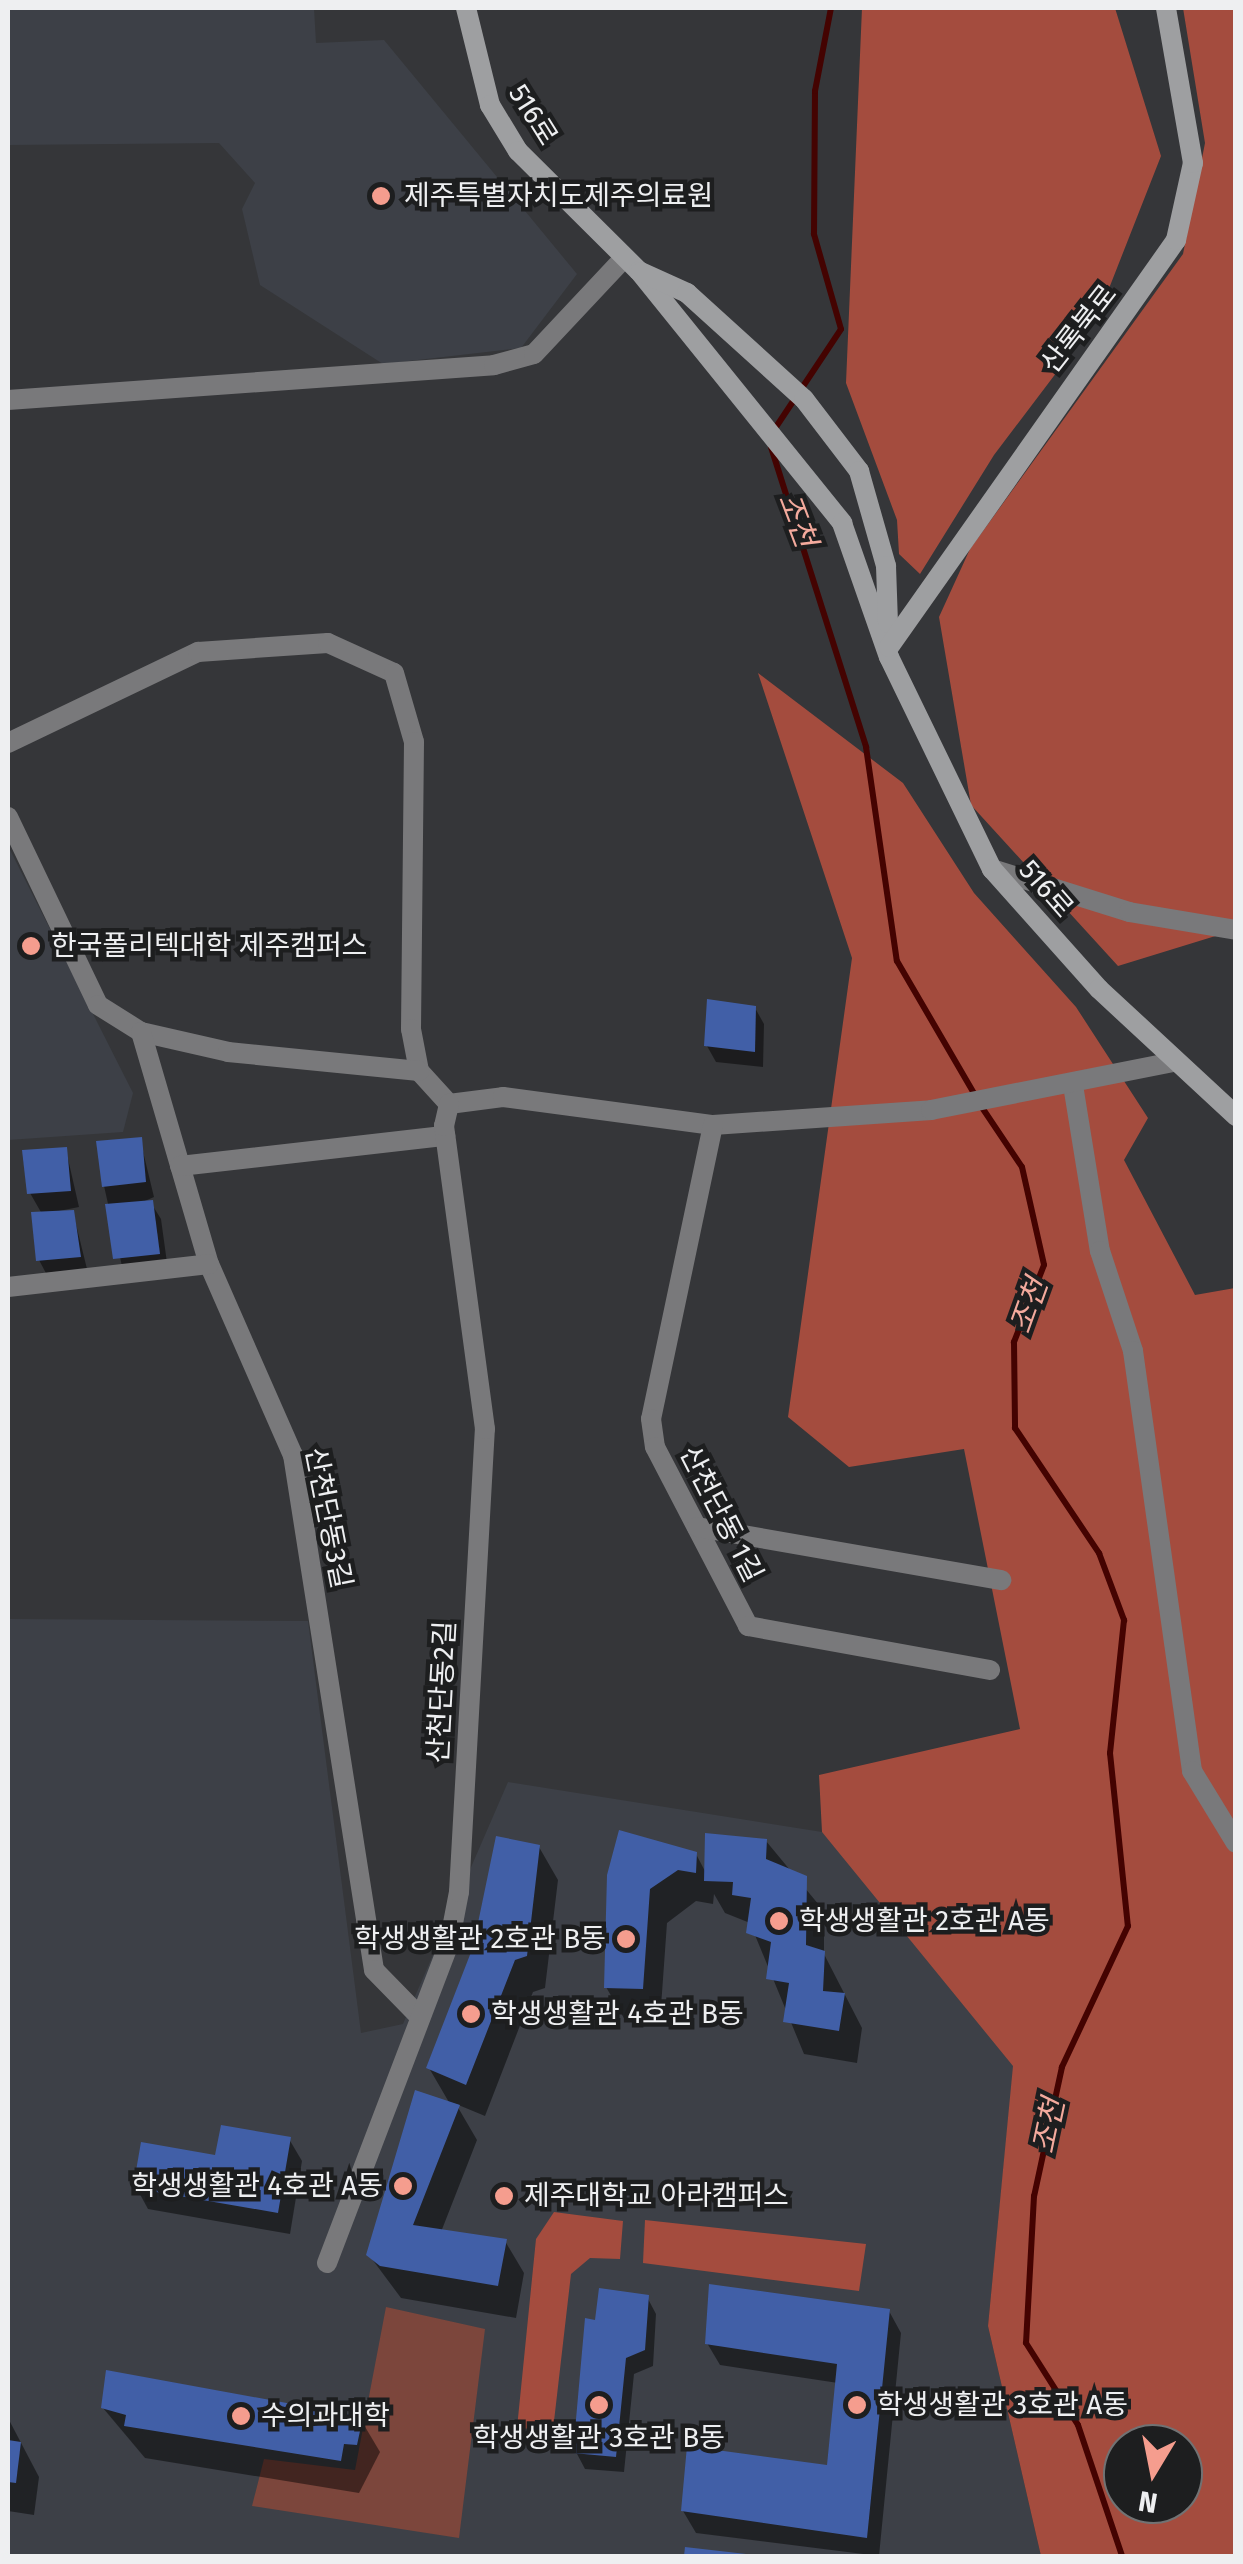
<!DOCTYPE html>
<meta charset="utf-8">
<style>
body{margin:0}
#map{position:relative;width:1243px;height:2564px;overflow:hidden;background:#353639;font-family:"Fira Sans","Noto Sans KR",sans-serif}
div>[style]{position:absolute}
[style*='--x']{left:calc(var(--x)*1px);top:calc(var(--y)*1px);width:calc(var(--w)*1px);rotate:calc(var(--a)*1deg)}
.built>*{inset:0;background:#3d4047}
.green>*{inset:0;background:#7c463c}
.forest>*{inset:0;background:#a44c3e}
.shadow>*{inset:0;background:#0007}
.stream>*{height:6px;margin:-3px;padding:0 3px;transform-origin:3px;border-radius:3px;background:#440301}
.building>*{inset:0;background:#415fa7}
.minor>*{height:20px;margin:-10px;padding:0 10px;transform-origin:10px;border-radius:10px;background:#79797b}
.secondary>*{height:20px;margin:-10px;padding:0 10px;transform-origin:10px;border-radius:10px;background:#9e9fa1}
.dots>*{width:28px;height:28px;translate:-50% -50%;box-sizing:border-box;border:5px solid #1d1e1f;border-radius:50%}
span{translate:-50% -50%;white-space:nowrap;text-align:center;line-height:1.15;-webkit-text-stroke:9px #1d1e1f;paint-order:stroke}
.street-label{font-size:28px;color:#eeeff1}
.poi-label{font-size:28px;color:#eeeff1}
.left{translate:0 -50%;text-align:left}
.right{translate:-100% -50%;text-align:right}
.water-label{font-size:30px;color:#f4aa9d;font-style:italic}
.frame{position:absolute;inset:0;border:10px solid #eeeff1;pointer-events:none}
.north{position:absolute;left:1103px;top:2424px;width:100px;height:100px;box-sizing:border-box;background:#1d1e1f;border:2px solid #717273;border-radius:50%;rotate:190deg;font-size:28px;font-weight:700;line-height:40px;text-align:center;color:#eeeff1}
.north::after{content:'';display:block;margin:auto;width:35px;height:45px;background:#f59d8e;clip-path:polygon(50% 0,100% 100%,50% 72%,0 100%)}
</style>
<div id="map">
<div class="built">
<i style="clip-path:polygon(8px 8px,314px 8px,316px 43px,384px 40px,577px 274px,521px 348px,383px 364px,260px 285px,242px 209px,255px 183px,219px 143px,8px 145px)"></i>
<i style="clip-path:polygon(8px 846px,133px 1093px,123px 1132px,8px 1140px)"></i>
<i style="clip-path:polygon(8px 1619px,308px 1621px,361px 2033px,403px 2024px,508px 1782px,822px 1832px,1017px 2032px,988px 2326px,1041px 2556px,8px 2556px)"></i>
</div>
<div class="green">
<i style="clip-path:polygon(386px 2307px,485px 2329px,459px 2538px,252px 2506px,264px 2459px,355px 2470px)"></i>
</div>
<div class="forest">
<i style="clip-path:polygon(862px 8px,1115px 8px,1161px 156px,1097px 319px,994px 455px,920px 574px,899px 554px,897px 520px,846px 383px)"></i>
<i style="clip-path:polygon(1183px 8px,1235px 8px,1235px 930px,1118px 966px,971px 805px,939px 617px,970px 549px,1183px 254px,1205px 143px)"></i>
<i style="clip-path:polygon(evenodd,758px 673px,903px 783px,974px 893px,1076px 1007px,1148px 1118px,1124px 1160px,1195px 1295px,1235px 1288px,1235px 2556px,1041px 2556px,988px 2326px,1013px 2066px,822px 1832px,819px 1775px,1020px 1729px,964px 1449px,849px 1467px,788px 1417px,852px 958px,758px 673px,1123px 2444px,1183px 2444px,1183px 2504px,1123px 2504px,1123px 2444px)"></i>
<i style="clip-path:polygon(554px 2212px,623px 2221px,620px 2259px,590px 2258px,571px 2274px,553px 2430px,517px 2428px,536px 2239px)"></i>
<i style="clip-path:polygon(645px 2220px,866px 2244px,859px 2291px,643px 2263px)"></i>
</div>
<div class="shadow">
<i style="clip-path:polygon(755px 1008px,764px 1024px,763px 1067px,716px 1062px,707px 1046px)"></i>
<i style="clip-path:polygon(140px 1139px,154px 1197px,138px 1204px,151px 1203px,161px 1219px,168px 1270px,124px 1275px,104px 1186px)"></i>
<i style="clip-path:polygon(66px 1150px,79px 1207px,44px 1214px,73px 1212px,88px 1273px,48px 1277px,39px 1260px,42px 1214px,30px 1193px)"></i>
<i style="clip-path:polygon(766px 1841px,824px 1911px,824px 1954px,862px 2028px,857px 2063px,804px 2054px,750px 1923px,725px 1913px,714px 1894px,713px 1904px,696px 1901px,667px 1923px,660px 2021px,625px 2020px,606px 1987px,610px 1875px,696px 1854px,706px 1873px)"></i>
<i style="clip-path:polygon(539px 1847px,558px 1880px,545px 1988px,533px 1992px,485px 2116px,456px 2104px,477px 2140px,441px 2232px,505px 2241px,524px 2273px,516px 2318px,401px 2298px,369px 2255px,450px 2104px,429px 2068px)"></i>
<i style="clip-path:polygon(289px 2139px,302px 2161px,290px 2234px,148px 2209px,136px 2187px)"></i>
<i style="clip-path:polygon(647px 2297px,656px 2314px,653px 2366px,634px 2374px,624px 2472px,585px 2469px,576px 2452px)"></i>
<i style="clip-path:polygon(889px 2311px,901px 2333px,879px 2556px,696px 2533px,683px 2511px,829px 2468px,838px 2383px,720px 2365px,707px 2343px)"></i>
<i style="clip-path:polygon(103px 2408px,361px 2420px,380px 2452px,359px 2493px,145px 2458px)"></i>
<i style="clip-path:polygon(8px 2418px,39px 2477px,34px 2515px,8px 2511px)"></i>
</div>
<div class="stream">
<i style="--x:774;--y:430;--w:121;--a:-56.4"></i>
<i style="--x:841;--y:329;--w:99;--a:-105.9"></i>
<i style="--x:814;--y:234;--w:143;--a:-89.6"></i>
<i style="--x:815;--y:91;--w:85;--a:-79.1"></i>
<i style="--x:771;--y:447;--w:315;--a:72.4"></i>
<i style="--x:866;--y:747;--w:216;--a:81.8"></i>
<i style="--x:897;--y:961;--w:155;--a:59.8"></i>
<i style="--x:981;--y:1106;--w:73;--a:56.1"></i>
<i style="--x:1022;--y:1167;--w:100;--a:77.3"></i>
<i style="--x:1044;--y:1265;--w:83;--a:111.3"></i>
<i style="--x:1014;--y:1342;--w:86;--a:89.3"></i>
<i style="--x:1015;--y:1428;--w:151;--a:56.1"></i>
<i style="--x:1099;--y:1553;--w:72;--a:69.5"></i>
<i style="--x:1124;--y:1620;--w:134;--a:96"></i>
<i style="--x:1110;--y:1753;--w:174;--a:84.1"></i>
<i style="--x:1128;--y:1926;--w:156;--a:115.1"></i>
<i style="--x:1062;--y:2067;--w:132;--a:102.2"></i>
<i style="--x:1034;--y:2196;--w:147;--a:93.1"></i>
<i style="--x:1026;--y:2343;--w:97;--a:57.6"></i>
<i style="--x:1078;--y:2425;--w:138;--a:71.4"></i>
</div>
<div class="building">
<i style="clip-path:polygon(707px 999px,756px 1006px,755px 1052px,704px 1046px)"></i>
<i style="clip-path:polygon(142px 1137px,146px 1182px,102px 1187px,96px 1141px)"></i>
<i style="clip-path:polygon(67px 1147px,71px 1191px,27px 1194px,22px 1150px)"></i>
<i style="clip-path:polygon(153px 1200px,160px 1254px,113px 1259px,105px 1204px)"></i>
<i style="clip-path:polygon(74px 1210px,81px 1257px,36px 1261px,31px 1212px)"></i>
<i style="clip-path:polygon(619px 1830px,697px 1852px,696px 1873px,678px 1870px,650px 1889px,643px 1989px,604px 1988px,607px 1875px)"></i>
<i style="clip-path:polygon(705px 1833px,767px 1839px,766px 1859px,807px 1876px,806px 1945px,825px 1951px,823px 1991px,845px 1993px,839px 2031px,783px 2022px,789px 1983px,766px 1979px,771px 1942px,746px 1933px,751px 1898px,732px 1895px,733px 1882px,704px 1881px)"></i>
<i style="clip-path:polygon(496px 1836px,540px 1845px,527px 1956px,515px 1960px,466px 2085px,426px 2068px,473px 1947px)"></i>
<i style="clip-path:polygon(415px 2090px,460px 2105px,413px 2225px,507px 2239px,498px 2286px,380px 2266px,366px 2255px)"></i>
<i style="clip-path:polygon(221px 2125px,291px 2137px,278px 2213px,133px 2188px,141px 2142px,215px 2155px)"></i>
<i style="clip-path:polygon(709px 2284px,890px 2309px,867px 2538px,681px 2511px,687px 2446px,827px 2465px,837px 2364px,705px 2344px)"></i>
<i style="clip-path:polygon(599px 2288px,649px 2295px,645px 2350px,626px 2358px,616px 2457px,573px 2453px,585px 2318px,595px 2320px)"></i>
<i style="clip-path:polygon(106px 2370px,363px 2417px,357px 2445px,344px 2444px,341px 2461px,124px 2426px,126px 2415px,101px 2408px)"></i>
<i style="clip-path:polygon(8px 2440px,21px 2442px,16px 2483px,8px 2482px)"></i>
<i style="clip-path:polygon(685px 2547px,746px 2554px,745px 2556px,684px 2556px)"></i>
</div>
<div class="minor">
<i style="--x:8;--y:400;--w:487;--a:-4.1"></i>
<i style="--x:494;--y:365;--w:41;--a:-15.4"></i>
<i style="--x:534;--y:354;--w:132;--a:-46.8"></i>
<i style="--x:8;--y:743;--w:211;--a:-25.6"></i>
<i style="--x:198;--y:652;--w:130;--a:-4"></i>
<i style="--x:328;--y:643;--w:72;--a:24.4"></i>
<i style="--x:394;--y:673;--w:72;--a:73.8"></i>
<i style="--x:414;--y:742;--w:287;--a:90.6"></i>
<i style="--x:411;--y:1029;--w:43;--a:79.2"></i>
<i style="--x:419;--y:1071;--w:45;--a:47.7"></i>
<i style="--x:8;--y:817;--w:208;--a:64.4"></i>
<i style="--x:98;--y:1005;--w:51;--a:32.1"></i>
<i style="--x:141;--y:1032;--w:89;--a:12.9"></i>
<i style="--x:228;--y:1052;--w:192;--a:5.7"></i>
<i style="--x:992;--y:869;--w:144;--a:17.4"></i>
<i style="--x:1129;--y:912;--w:109;--a:9.5"></i>
<i style="--x:141;--y:1032;--w:242;--a:73.7"></i>
<i style="--x:209;--y:1264;--w:209;--a:66.3"></i>
<i style="--x:293;--y:1455;--w:521;--a:81.06"></i>
<i style="--x:374;--y:1970;--w:66;--a:45.6"></i>
<i style="--x:1073;--y:1085;--w:168;--a:80.8"></i>
<i style="--x:1100;--y:1251;--w:105;--a:71.7"></i>
<i style="--x:1133;--y:1351;--w:424;--a:82"></i>
<i style="--x:1192;--y:1771;--w:84;--a:58.6"></i>
<i style="--x:449;--y:1104;--w:54;--a:-7.4"></i>
<i style="--x:503;--y:1097;--w:212;--a:7.6"></i>
<i style="--x:713;--y:1125;--w:219;--a:-3.9"></i>
<i style="--x:931;--y:1110;--w:247;--a:-11.2"></i>
<i style="--x:713;--y:1125;--w:300;--a:101.9"></i>
<i style="--x:651;--y:1419;--w:28;--a:82"></i>
<i style="--x:655;--y:1447;--w:202;--a:62.5"></i>
<i style="--x:748;--y:1626;--w:246;--a:10.3"></i>
<i style="--x:180;--y:1166;--w:267;--a:-6.5"></i>
<i style="--x:8;--y:1287;--w:202;--a:-6.5"></i>
<i style="--x:697;--y:1527;--w:309;--a:9.9"></i>
<i style="--x:327;--y:2263;--w:342;--a:-69.1"></i>
<i style="--x:449;--y:1944;--w:53;--a:-79.1"></i>
<i style="--x:459;--y:1892;--w:464;--a:-86.8"></i>
<i style="--x:485;--y:1429;--w:306;--a:-97.7"></i>
<i style="--x:444;--y:1126;--w:23;--a:-77"></i>
</div>
<div class="secondary">
<i style="--x:466;--y:8;--w:100;--a:76.1"></i>
<i style="--x:490;--y:105;--w:54;--a:58.7"></i>
<i style="--x:518;--y:151;--w:170;--a:44.8"></i>
<i style="--x:639;--y:271;--w:324;--a:51.1"></i>
<i style="--x:842;--y:523;--w:142;--a:70.7"></i>
<i style="--x:889;--y:657;--w:236;--a:64.1"></i>
<i style="--x:992;--y:869;--w:161;--a:48.3"></i>
<i style="--x:1099;--y:989;--w:187;--a:42.8"></i>
<i style="--x:641;--y:272;--w:51;--a:24.5"></i>
<i style="--x:687;--y:293;--w:158;--a:42.2"></i>
<i style="--x:804;--y:399;--w:91;--a:52.6"></i>
<i style="--x:859;--y:471;--w:99;--a:74.1"></i>
<i style="--x:886;--y:566;--w:57;--a:88"></i>
<i style="--x:889;--y:647;--w:498;--a:-54.8"></i>
<i style="--x:1176;--y:240;--w:79;--a:-77.6"></i>
<i style="--x:1193;--y:163;--w:157;--a:-99.9"></i>
</div>
<div class="dots">
<i style="left:381px;top:196px;background:#f59d8e"></i>
<i style="left:31px;top:946px;background:#f59d8e"></i>
<i style="left:779px;top:1921px;background:#f59d8e"></i>
<i style="left:626px;top:1939px;background:#f59d8e"></i>
<i style="left:471px;top:2014px;background:#f59d8e"></i>
<i style="left:403px;top:2186px;background:#f59d8e"></i>
<i style="left:504px;top:2196px;background:#f59d8e"></i>
<i style="left:599px;top:2405px;background:#f59d8e"></i>
<i style="left:857px;top:2405px;background:#f59d8e"></i>
<i style="left:241px;top:2416px;background:#f59d8e"></i>
</div>
<div class="street-label">
<span style="left:533px;top:115px;rotate:58deg">516로</span>
<span style="left:1079px;top:329px;rotate:-52deg">산록북로</span>
<span style="left:1046px;top:889px;rotate:49deg">516로</span>
<span style="left:721px;top:1514px;rotate:63deg">산천단동 1길</span>
<span style="left:328px;top:1518px;rotate:79deg">산천단동3길</span>
<span style="left:442px;top:1692px;rotate:-87deg">산천단동2길</span>
</div>
<div class="poi-label">
<span class="left" style="left:404px;top:196px">제주특별자치도제주의료원</span>
<span class="left" style="left:51px;top:946px">한국폴리텍대학 제주캠퍼스</span>
<span class="left" style="left:799px;top:1921px">학생생활관 2호관 A동</span>
<span class="right" style="left:606px;top:1939px">학생생활관 2호관 B동</span>
<span class="left" style="left:491px;top:2014px">학생생활관 4호관 B동</span>
<span class="right" style="left:383px;top:2186px">학생생활관 4호관 A동</span>
<span class="left" style="left:524px;top:2196px">제주대학교 아라캠퍼스</span>
<span class="left" style="left:877px;top:2405px">학생생활관 3호관 A동</span>
<span class="left" style="left:261px;top:2416px">수의과대학</span>
<span style="left:599px;top:2438px">학생생활관 3호관 B동</span>
</div>
<div class="water-label">
<span style="left:797px;top:520px;rotate:69deg">조천</span>
<span style="left:1029px;top:1306px;rotate:-70deg">조천</span>
<span style="left:1049px;top:2126px;rotate:-78deg">조천</span>
</div>
<div class="frame"></div>
<div class="north">N</div>
</div>
